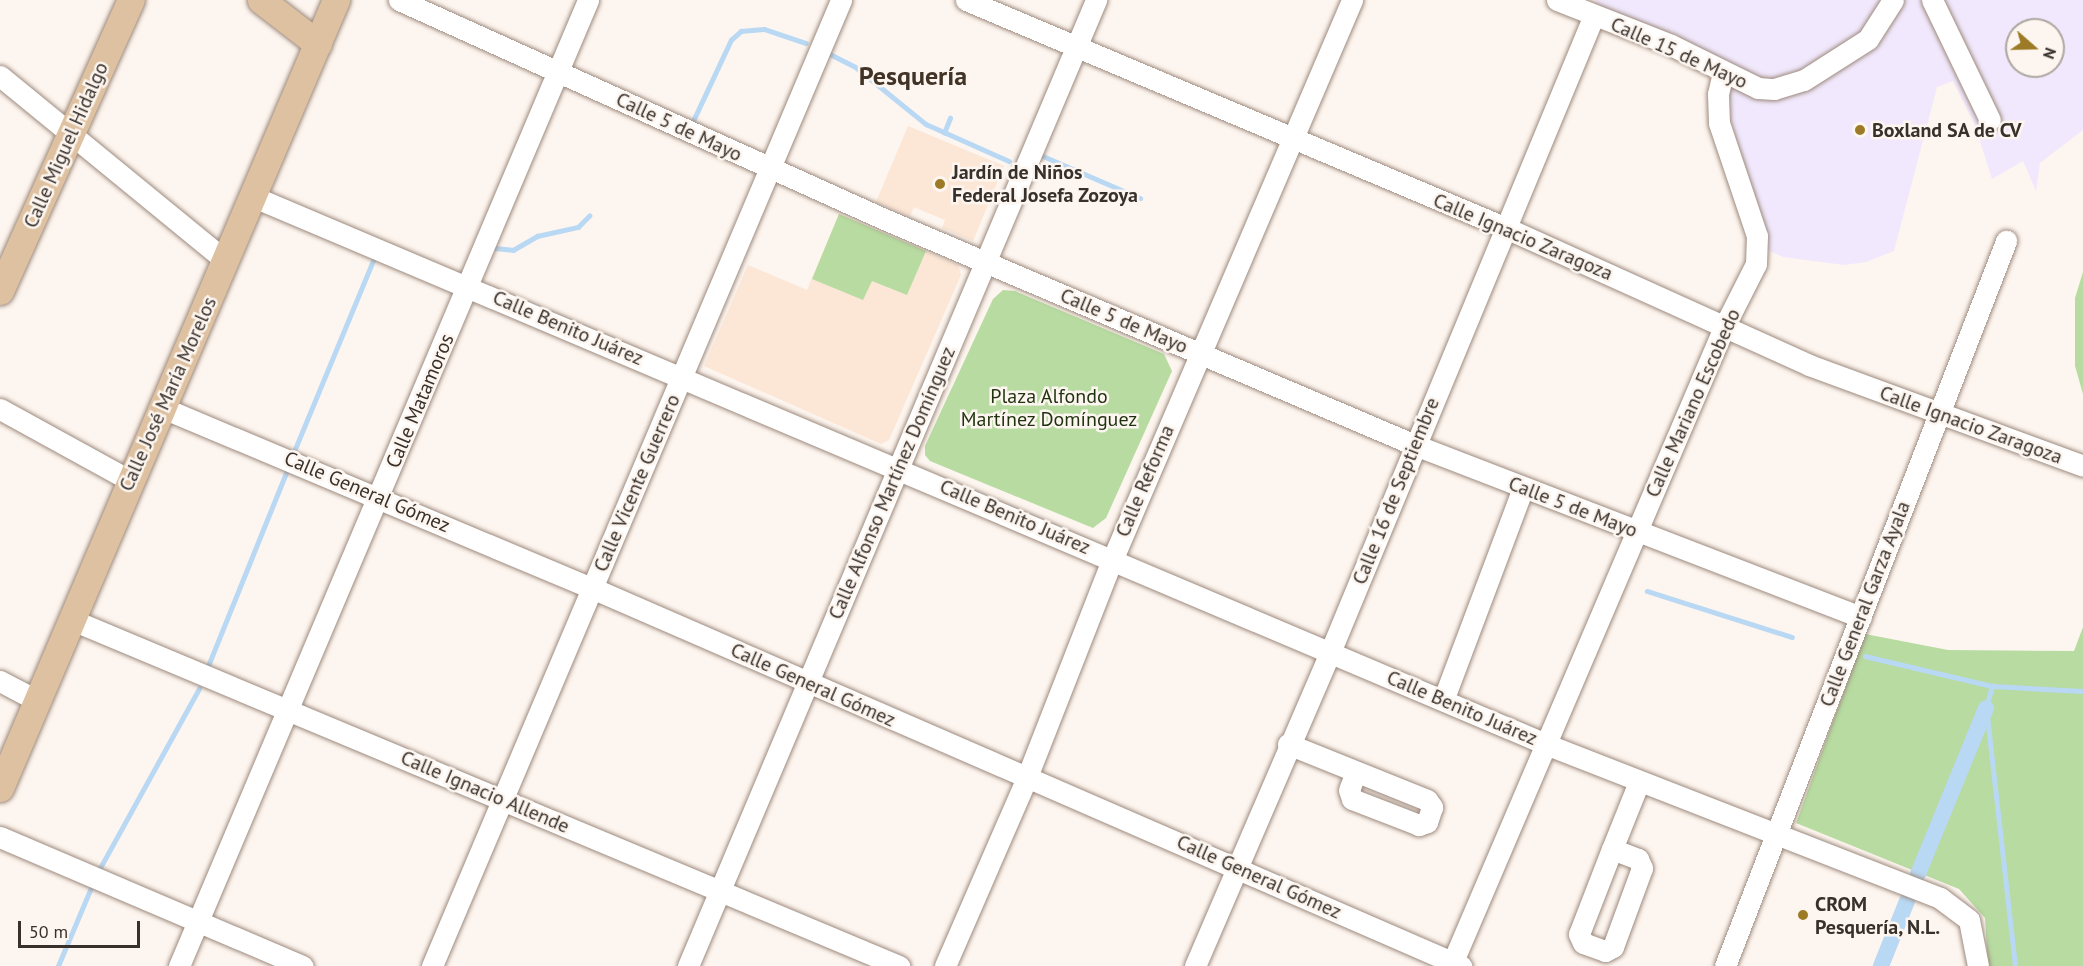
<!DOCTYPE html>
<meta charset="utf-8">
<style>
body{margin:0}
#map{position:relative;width:2083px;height:966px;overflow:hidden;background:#fdf5ef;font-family:"PT Sans",sans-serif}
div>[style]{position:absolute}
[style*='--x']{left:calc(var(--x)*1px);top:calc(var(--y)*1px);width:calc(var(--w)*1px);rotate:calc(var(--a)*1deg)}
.built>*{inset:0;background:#fce6d6}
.industrial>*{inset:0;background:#f1e8fd}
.green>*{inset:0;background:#b7dba1}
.stream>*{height:4.5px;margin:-2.25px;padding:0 2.25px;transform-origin:2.25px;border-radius:2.25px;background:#b9d8f3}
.canal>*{height:16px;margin:-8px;padding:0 8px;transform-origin:8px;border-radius:8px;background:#b9d8f3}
.roads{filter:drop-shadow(0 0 2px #9d8a7d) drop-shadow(0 0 2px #9d8a7d)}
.minor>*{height:21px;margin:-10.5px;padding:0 10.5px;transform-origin:10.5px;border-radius:10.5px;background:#fff}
.major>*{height:27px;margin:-13.5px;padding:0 13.5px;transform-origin:13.5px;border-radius:13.5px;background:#ddc1a0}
.dots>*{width:16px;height:16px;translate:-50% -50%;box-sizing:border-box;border:3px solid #fdf5ef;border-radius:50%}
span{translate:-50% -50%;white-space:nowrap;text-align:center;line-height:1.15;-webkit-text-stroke:5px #fdf5ef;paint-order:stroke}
.street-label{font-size:20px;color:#38312b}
.poi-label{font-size:20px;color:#38312b;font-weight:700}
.left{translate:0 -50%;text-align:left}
.park-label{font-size:20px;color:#1f320f}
.district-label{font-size:26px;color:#423327;font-weight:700}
.north{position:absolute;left:2005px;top:18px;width:60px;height:60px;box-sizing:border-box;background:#fdf5ef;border:2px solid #aea7a1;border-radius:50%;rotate:110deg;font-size:16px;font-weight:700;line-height:24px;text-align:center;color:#38312b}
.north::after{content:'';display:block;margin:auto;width:21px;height:27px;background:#9d7a25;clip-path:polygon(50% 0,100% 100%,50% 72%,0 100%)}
.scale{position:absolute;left:18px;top:921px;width:122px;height:27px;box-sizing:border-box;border:3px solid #38312b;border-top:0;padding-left:8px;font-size:18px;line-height:21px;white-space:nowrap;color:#38312b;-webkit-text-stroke:4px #fdf5ef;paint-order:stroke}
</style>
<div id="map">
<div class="built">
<i style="clip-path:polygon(908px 126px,1004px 166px,973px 241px,942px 228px,945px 220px,921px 210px,914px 207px,910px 216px,876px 202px)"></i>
<i style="clip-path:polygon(839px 214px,958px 265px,961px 275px,889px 440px,881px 444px,704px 366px,748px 265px,807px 290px)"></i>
</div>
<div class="industrial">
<i style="clip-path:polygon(evenodd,1596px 0,2083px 0,2083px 130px,2040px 163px,2036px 191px,2023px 161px,1992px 179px,1975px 125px,1953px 81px,1937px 87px,1894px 251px,1866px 262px,1844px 265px,1783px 257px,1769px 251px,1724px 97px,1732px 67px,1592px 10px,1596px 0,2017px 30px,2053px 30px,2053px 66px,2017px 66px,2017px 30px)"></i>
</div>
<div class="green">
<i style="clip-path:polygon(839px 214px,926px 251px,907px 295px,872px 281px,863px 300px,812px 279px)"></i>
<i style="clip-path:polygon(2083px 272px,2083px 394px,2075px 366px,2075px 298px)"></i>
<i style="clip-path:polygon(1003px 290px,1015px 291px,1164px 354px,1172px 371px,1106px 518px,1093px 528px,930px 461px,925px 455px,925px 446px,993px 299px)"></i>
<i style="clip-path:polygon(2083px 627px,2083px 966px,1988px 966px,1985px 918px,1959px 889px,1796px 823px,1865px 634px,1948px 650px,2074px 651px)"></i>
</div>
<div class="stream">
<i style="--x:830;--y:54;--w:30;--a:27"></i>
<i style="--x:857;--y:68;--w:89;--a:39.1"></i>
<i style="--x:926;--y:124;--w:91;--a:24"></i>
<i style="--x:693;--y:121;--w:89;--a:-64.9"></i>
<i style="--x:731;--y:40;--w:13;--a:-42"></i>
<i style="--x:741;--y:31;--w:23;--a:-5"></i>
<i style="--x:764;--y:29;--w:44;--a:18.4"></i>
<i style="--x:944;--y:133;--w:16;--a:-68"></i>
<i style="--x:1043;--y:156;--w:106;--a:23.4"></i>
<i style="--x:495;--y:248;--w:18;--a:6"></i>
<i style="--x:513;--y:250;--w:28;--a:-30"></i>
<i style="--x:537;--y:236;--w:42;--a:-12.4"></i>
<i style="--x:578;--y:227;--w:16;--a:-45"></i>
<i style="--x:295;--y:449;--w:207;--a:-67.5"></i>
<i style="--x:1647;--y:591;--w:152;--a:17.6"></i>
<i style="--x:1865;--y:656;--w:130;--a:13.3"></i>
<i style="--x:208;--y:666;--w:208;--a:-68"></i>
<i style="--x:100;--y:868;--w:205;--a:-61.1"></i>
<i style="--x:58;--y:966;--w:85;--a:-67.1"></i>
<i style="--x:2015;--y:966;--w:260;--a:-96.4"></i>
<i style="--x:1986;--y:708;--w:23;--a:-75"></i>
<i style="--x:1992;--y:686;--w:91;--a:3.1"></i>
</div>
<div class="canal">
<i style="--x:1918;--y:874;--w:179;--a:-67.7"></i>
<i style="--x:1881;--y:966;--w:70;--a:-68.2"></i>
</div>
<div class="roads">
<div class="minor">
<i style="--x:399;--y:0;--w:532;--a:24.3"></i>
<i style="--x:884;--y:219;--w:577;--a:23.06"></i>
<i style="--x:1415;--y:445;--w:478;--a:21.1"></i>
<i style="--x:966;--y:0;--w:586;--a:22.89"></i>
<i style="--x:1506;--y:228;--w:333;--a:24.3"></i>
<i style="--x:1809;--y:365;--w:292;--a:20.2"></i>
<i style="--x:1557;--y:0;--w:123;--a:21.5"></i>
<i style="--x:1671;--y:45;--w:97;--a:26.3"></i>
<i style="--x:1758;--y:88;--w:16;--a:4"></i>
<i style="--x:1774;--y:89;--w:31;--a:-17"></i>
<i style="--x:1804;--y:80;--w:76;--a:-32.6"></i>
<i style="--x:1868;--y:39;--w:46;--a:-57.3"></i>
<i style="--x:1932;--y:0;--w:133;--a:64.2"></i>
<i style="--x:0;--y:76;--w:292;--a:39.3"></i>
<i style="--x:254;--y:197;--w:1405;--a:22.95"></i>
<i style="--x:1548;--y:745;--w:421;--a:21.3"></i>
<i style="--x:1940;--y:898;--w:36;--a:37"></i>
<i style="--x:1969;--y:920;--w:47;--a:78.9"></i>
<i style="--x:163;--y:408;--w:465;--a:22.8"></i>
<i style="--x:592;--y:588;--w:948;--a:23.51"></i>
<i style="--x:0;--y:409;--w:147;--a:28.8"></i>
<i style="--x:70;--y:619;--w:899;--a:22.71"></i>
<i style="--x:0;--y:681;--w:41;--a:27.8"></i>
<i style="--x:1447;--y:690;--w:216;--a:-69.4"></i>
<i style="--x:1288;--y:744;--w:150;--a:21.9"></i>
<i style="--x:1427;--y:800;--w:9;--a:54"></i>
<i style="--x:1432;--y:807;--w:16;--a:108"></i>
<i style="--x:1427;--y:822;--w:9;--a:159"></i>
<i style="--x:1419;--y:825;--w:72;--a:-158.8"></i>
<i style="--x:1352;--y:799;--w:9;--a:-108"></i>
<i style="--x:1349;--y:790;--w:19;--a:-69"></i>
<i style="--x:0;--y:837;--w:329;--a:23.1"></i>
<i style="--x:1612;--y:849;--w:28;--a:21"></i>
<i style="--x:1638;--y:859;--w:10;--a:66"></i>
<i style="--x:1642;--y:868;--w:84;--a:110.2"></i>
<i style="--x:1613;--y:947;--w:9;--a:153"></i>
<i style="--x:1605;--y:951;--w:23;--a:-160"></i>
<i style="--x:1583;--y:943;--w:10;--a:-114"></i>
<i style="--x:1579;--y:934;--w:91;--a:-68.8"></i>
<i style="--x:1612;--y:849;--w:72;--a:-68.1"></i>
<i style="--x:179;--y:966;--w:1049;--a:-67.05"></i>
<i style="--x:432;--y:966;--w:1049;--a:-67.05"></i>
<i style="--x:688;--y:966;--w:1049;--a:-67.1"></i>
<i style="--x:945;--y:966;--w:206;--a:-66.5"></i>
<i style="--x:1027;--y:777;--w:235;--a:-68.6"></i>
<i style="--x:1113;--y:558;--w:607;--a:-66.81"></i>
<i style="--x:1195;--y:966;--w:344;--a:-66.7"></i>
<i style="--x:1331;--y:650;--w:687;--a:-67.5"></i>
<i style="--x:1451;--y:966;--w:697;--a:-66.86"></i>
<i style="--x:1725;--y:325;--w:68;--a:-63.1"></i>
<i style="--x:1756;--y:264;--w:28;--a:-88"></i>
<i style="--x:1757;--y:236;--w:119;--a:-108.6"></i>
<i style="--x:1719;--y:123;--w:29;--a:-92"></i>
<i style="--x:1718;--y:94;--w:23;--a:-77"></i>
<i style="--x:1725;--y:966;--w:778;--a:-68.81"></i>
</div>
<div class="major">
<i style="--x:261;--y:0;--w:72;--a:37.7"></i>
<i style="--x:0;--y:291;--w:319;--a:-65.8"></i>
<i style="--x:0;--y:788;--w:857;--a:-66.91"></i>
</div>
</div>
<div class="dots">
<i style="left:1860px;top:130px;background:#9d7a25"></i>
<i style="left:940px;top:184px;background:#9d7a25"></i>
<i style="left:1803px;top:915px;background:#9d7a25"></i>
</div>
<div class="street-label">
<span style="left:1679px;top:53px;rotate:24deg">Calle 15 de Mayo</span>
<span style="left:679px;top:127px;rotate:25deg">Calle 5 de Mayo</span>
<span style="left:66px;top:145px;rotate:-66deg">Calle Miguel Hidalgo</span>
<span style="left:1523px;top:237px;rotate:23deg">Calle Ignacio Zaragoza</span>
<span style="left:1124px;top:321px;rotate:23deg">Calle 5 de Mayo</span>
<span style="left:568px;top:328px;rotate:23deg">Calle Benito Juárez</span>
<span style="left:168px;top:394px;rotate:-66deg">Calle José María Morelos</span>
<span style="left:420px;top:401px;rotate:-67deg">Calle Matamoros</span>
<span style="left:1693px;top:403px;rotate:-66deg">Calle Mariano Escobedo</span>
<span style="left:1971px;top:425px;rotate:20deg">Calle Ignacio Zaragoza</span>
<span style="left:1145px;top:481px;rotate:-67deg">Calle Reforma</span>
<span style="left:637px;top:483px;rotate:-67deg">Calle Vicente Guerrero</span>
<span style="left:892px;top:483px;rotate:-67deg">Calle Alfonso Martínez Domínguez</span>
<span style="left:1396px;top:491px;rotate:-68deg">Calle 16 de Septiembre</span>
<span style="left:367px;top:492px;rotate:23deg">Calle General Gómez</span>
<span style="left:1573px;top:507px;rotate:21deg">Calle 5 de Mayo</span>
<span style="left:1015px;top:517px;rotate:23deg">Calle Benito Juárez</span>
<span style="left:1865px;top:604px;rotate:-69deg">Calle General Garza Ayala</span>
<span style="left:813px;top:685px;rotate:24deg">Calle General Gómez</span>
<span style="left:1462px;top:708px;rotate:23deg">Calle Benito Juárez</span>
<span style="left:485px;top:792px;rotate:23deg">Calle Ignacio Allende</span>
<span style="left:1259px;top:877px;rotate:24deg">Calle General Gómez</span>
</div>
<div class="poi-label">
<span class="left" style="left:1872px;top:130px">Boxland SA de CV</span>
<span class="left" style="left:952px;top:184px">Jardín de Niños<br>Federal Josefa Zozoya</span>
<span class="left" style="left:1815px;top:916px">CROM<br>Pesquería, N.L.</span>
</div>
<div class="park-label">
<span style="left:1049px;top:408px">Plaza Alfondo<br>Martínez Domínguez</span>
</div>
<div class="district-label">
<span style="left:913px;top:76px">Pesquería</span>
</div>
<div class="north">N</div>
<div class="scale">50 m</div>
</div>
